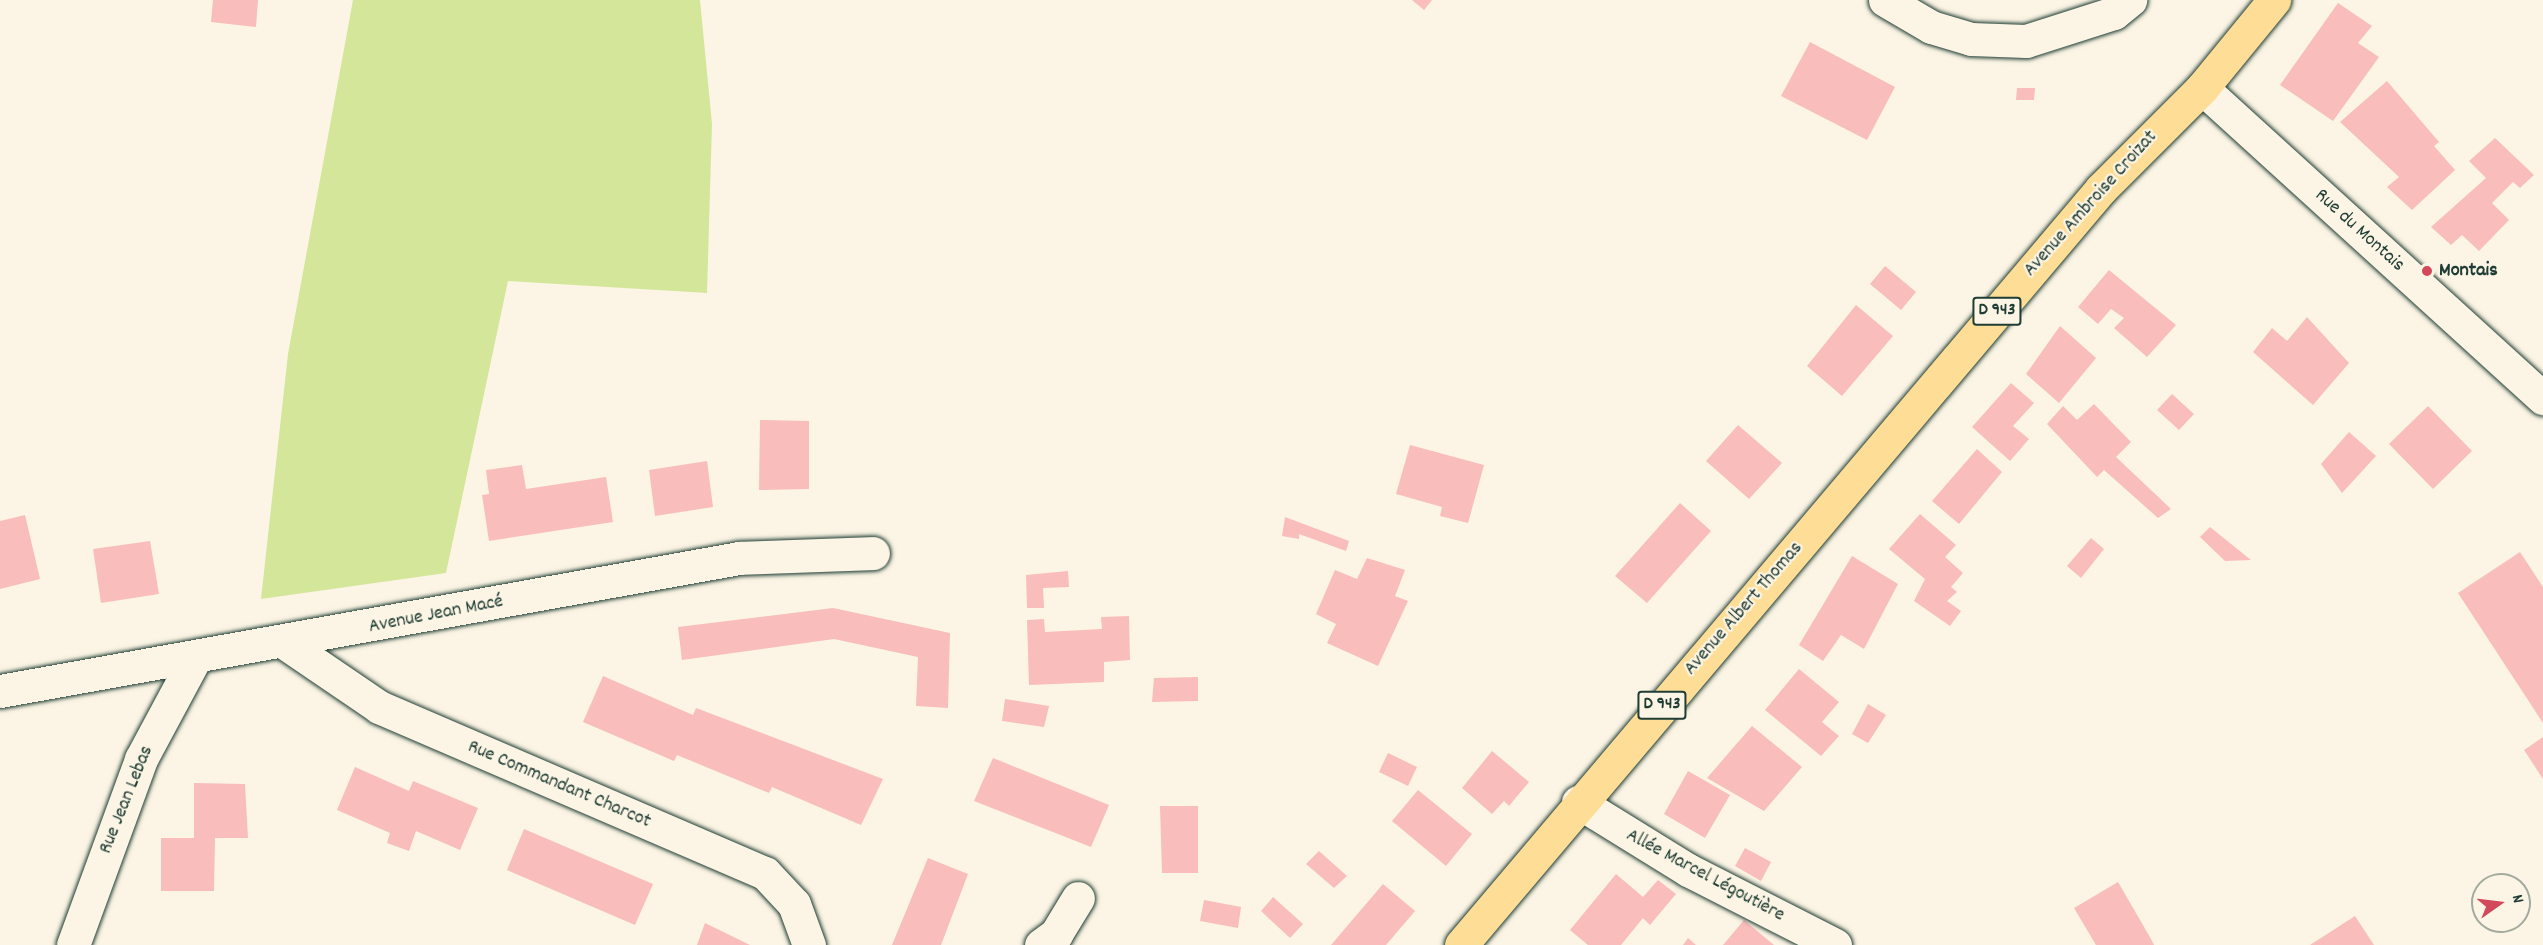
<!DOCTYPE html>
<meta charset="utf-8">
<style>
body{margin:0}
#map{position:relative;width:2543px;height:945px;overflow:hidden;background:#fcf5e5;font-family:Dekko,sans-serif}
div>[style]{position:absolute}
[style*='--x']{left:calc(var(--x)*1px);top:calc(var(--y)*1px);width:calc(var(--w)*1px);rotate:calc(var(--a)*1deg)}
.green>*{inset:0;background:#d4e69a}
.building>*{inset:0;background:#f9bdbb}
.roads{filter:drop-shadow(0 0 2px #1f3d34) drop-shadow(0 0 2px #1f3d34)}
.minor>*{height:33px;margin:-16.5px;padding:0 16.5px;transform-origin:16.5px;border-radius:16.5px;background:#fcf5e5}
.primary>*{height:33px;margin:-16.5px;padding:0 16.5px;transform-origin:16.5px;border-radius:16.5px;background:#fedd96}
.dots>*{width:16px;height:16px;translate:-50% -50%;box-sizing:border-box;border:3px solid #fcf5e5;border-radius:50%}
span{translate:-50% -50%;white-space:nowrap;text-align:center;line-height:1.15;-webkit-text-stroke:4.5px #fcf5e5;paint-order:stroke}
.shield-label span{padding:2px 4px;background:#fcf5e5;border:2px solid;border-radius:4px;-webkit-text-stroke-width:0}
.shield-label{font-size:18px;color:#1f3d34;font-weight:700}
.street-label{font-size:20px;color:#1f3d34}
.poi-label{font-size:20px;color:#1f3d34;font-weight:700}
.left{translate:0 -50%;text-align:left}
.north{position:absolute;left:2471px;top:873px;width:60px;height:60px;box-sizing:border-box;background:#fcf5e5;border:2px solid #a4ab9e;border-radius:50%;rotate:76deg;font-size:16px;font-weight:700;line-height:24px;text-align:center;color:#1f3d34}
.north::after{content:'';display:block;margin:auto;width:21px;height:27px;background:#d1495b;clip-path:polygon(50% 0,100% 100%,50% 72%,0 100%)}
</style>
<div id="map">
<div class="green">
<i style="clip-path:polygon(353px 0,700px 0,712px 124px,707px 293px,508px 281px,446px 573px,261px 599px,288px 354px)"></i>
</div>
<div class="building">
<i style="clip-path:polygon(213px 0,258px 0,256px 27px,211px 22px)"></i>
<i style="clip-path:polygon(1412px 0,1432px 0,1424px 10px)"></i>
<i style="clip-path:polygon(2338px 3px,2372px 26px,2358px 43px,2379px 57px,2333px 121px,2280px 85px)"></i>
<i style="clip-path:polygon(1810px 42px,1895px 87px,1867px 140px,1781px 96px)"></i>
<i style="clip-path:polygon(2387px 81px,2439px 142px,2434px 146px,2455px 170px,2412px 210px,2387px 187px,2399px 177px,2340px 122px)"></i>
<i style="clip-path:polygon(2017px 88px,2035px 88px,2034px 100px,2016px 100px)"></i>
<i style="clip-path:polygon(2495px 138px,2534px 175px,2520px 188px,2513px 182px,2492px 203px,2509px 220px,2479px 251px,2462px 235px,2451px 245px,2431px 227px,2486px 178px,2469px 161px)"></i>
<i style="clip-path:polygon(1885px 266px,1916px 292px,1901px 310px,1870px 284px)"></i>
<i style="clip-path:polygon(2109px 270px,2176px 325px,2147px 357px,2114px 328px,2124px 318px,2111px 309px,2098px 324px,2078px 307px)"></i>
<i style="clip-path:polygon(1856px 305px,1893px 336px,1842px 396px,1807px 366px)"></i>
<i style="clip-path:polygon(2307px 317px,2349px 363px,2313px 405px,2253px 352px,2272px 328px,2287px 341px)"></i>
<i style="clip-path:polygon(2060px 326px,2096px 358px,2059px 403px,2026px 374px)"></i>
<i style="clip-path:polygon(2011px 383px,2034px 403px,2013px 426px,2029px 439px,2010px 461px,1972px 427px)"></i>
<i style="clip-path:polygon(2172px 394px,2194px 414px,2179px 430px,2157px 410px)"></i>
<i style="clip-path:polygon(2094px 404px,2131px 442px,2116px 457px,2171px 509px,2158px 518px,2104px 470px,2097px 477px,2047px 424px,2063px 406px,2077px 420px)"></i>
<i style="clip-path:polygon(2428px 406px,2472px 451px,2433px 489px,2389px 444px)"></i>
<i style="clip-path:polygon(760px 420px,809px 421px,809px 489px,759px 490px)"></i>
<i style="clip-path:polygon(1738px 425px,1782px 463px,1749px 499px,1706px 461px)"></i>
<i style="clip-path:polygon(2349px 432px,2376px 456px,2342px 493px,2321px 464px)"></i>
<i style="clip-path:polygon(1410px 445px,1484px 465px,1468px 523px,1440px 516px,1442px 507px,1396px 494px)"></i>
<i style="clip-path:polygon(1977px 449px,2002px 472px,1959px 524px,1932px 501px)"></i>
<i style="clip-path:polygon(707px 461px,713px 507px,655px 516px,649px 470px)"></i>
<i style="clip-path:polygon(522px 465px,526px 489px,606px 477px,613px 522px,489px 541px,482px 495px,489px 494px,486px 470px)"></i>
<i style="clip-path:polygon(1680px 503px,1711px 531px,1647px 603px,1615px 576px)"></i>
<i style="clip-path:polygon(1920px 514px,1956px 545px,1945px 557px,1963px 573px,1951px 587px,1957px 592px,1947px 601px,1961px 611px,1950px 626px,1914px 601px,1925px 579px,1889px 549px)"></i>
<i style="clip-path:polygon(25px 515px,40px 579px,0 589px,0 521px)"></i>
<i style="clip-path:polygon(1285px 517px,1349px 541px,1346px 551px,1299px 534px,1299px 539px,1282px 536px)"></i>
<i style="clip-path:polygon(2210px 527px,2251px 560px,2225px 561px,2200px 537px)"></i>
<i style="clip-path:polygon(2091px 538px,2104px 549px,2081px 578px,2067px 566px)"></i>
<i style="clip-path:polygon(150px 541px,159px 594px,101px 603px,93px 549px)"></i>
<i style="clip-path:polygon(2520px 552px,2543px 587px,2543px 723px,2458px 593px)"></i>
<i style="clip-path:polygon(1852px 556px,1898px 584px,1864px 649px,1841px 635px,1823px 661px,1799px 645px)"></i>
<i style="clip-path:polygon(1367px 558px,1405px 570px,1395px 596px,1408px 601px,1378px 666px,1327px 643px,1336px 624px,1316px 614px,1335px 570px,1357px 579px)"></i>
<i style="clip-path:polygon(1068px 571px,1069px 587px,1043px 588px,1044px 608px,1027px 608px,1026px 575px)"></i>
<i style="clip-path:polygon(833px 608px,950px 633px,948px 708px,916px 706px,918px 657px,834px 639px,682px 660px,678px 627px)"></i>
<i style="clip-path:polygon(1129px 616px,1130px 660px,1104px 662px,1104px 682px,1029px 685px,1027px 620px,1044px 619px,1045px 632px,1102px 629px,1101px 617px)"></i>
<i style="clip-path:polygon(1799px 669px,1839px 702px,1822px 722px,1839px 736px,1821px 756px,1765px 710px)"></i>
<i style="clip-path:polygon(603px 676px,693px 715px,696px 708px,883px 779px,861px 825px,772px 787px,769px 793px,677px 755px,674px 761px,583px 722px)"></i>
<i style="clip-path:polygon(1198px 677px,1198px 701px,1152px 702px,1154px 678px)"></i>
<i style="clip-path:polygon(1005px 699px,1049px 706px,1044px 727px,1002px 721px)"></i>
<i style="clip-path:polygon(1868px 704px,1886px 715px,1868px 743px,1852px 734px)"></i>
<i style="clip-path:polygon(1752px 726px,1802px 767px,1764px 811px,1707px 778px)"></i>
<i style="clip-path:polygon(2543px 737px,2543px 779px,2524px 750px)"></i>
<i style="clip-path:polygon(1492px 751px,1529px 782px,1509px 806px,1504px 801px,1492px 814px,1462px 788px)"></i>
<i style="clip-path:polygon(1388px 753px,1417px 767px,1408px 786px,1379px 772px)"></i>
<i style="clip-path:polygon(993px 758px,1109px 805px,1091px 847px,974px 801px)"></i>
<i style="clip-path:polygon(355px 767px,409px 791px,413px 781px,478px 808px,460px 850px,416px 831px,409px 851px,387px 843px,390px 833px,337px 810px)"></i>
<i style="clip-path:polygon(1688px 771px,1730px 795px,1705px 838px,1664px 814px)"></i>
<i style="clip-path:polygon(194px 783px,245px 784px,248px 838px,215px 838px,214px 891px,161px 891px,161px 838px,194px 838px)"></i>
<i style="clip-path:polygon(1418px 790px,1472px 834px,1446px 866px,1392px 821px)"></i>
<i style="clip-path:polygon(1160px 806px,1198px 806px,1198px 873px,1162px 873px)"></i>
<i style="clip-path:polygon(524px 829px,653px 884px,635px 925px,507px 870px)"></i>
<i style="clip-path:polygon(1745px 848px,1771px 862px,1761px 881px,1735px 866px)"></i>
<i style="clip-path:polygon(1319px 851px,1347px 876px,1334px 888px,1306px 864px)"></i>
<i style="clip-path:polygon(928px 858px,968px 874px,941px 945px,892px 945px)"></i>
<i style="clip-path:polygon(1616px 874px,1643px 897px,1658px 880px,1676px 894px,1650px 925px,1643px 918px,1621px 945px,1588px 945px,1570px 930px)"></i>
<i style="clip-path:polygon(2118px 882px,2151px 939px,2154px 945px,2096px 945px,2074px 908px)"></i>
<i style="clip-path:polygon(1383px 884px,1415px 911px,1386px 945px,1331px 945px)"></i>
<i style="clip-path:polygon(1273px 897px,1303px 924px,1290px 938px,1261px 911px)"></i>
<i style="clip-path:polygon(1204px 900px,1241px 907px,1238px 928px,1200px 921px)"></i>
<i style="clip-path:polygon(2355px 916px,2374px 945px,2310px 945px)"></i>
<i style="clip-path:polygon(1744px 920px,1774px 945px,1723px 945px)"></i>
<i style="clip-path:polygon(705px 923px,750px 945px,697px 945px)"></i>
<i style="clip-path:polygon(1688px 938px,1696px 945px,1683px 945px)"></i>
</div>
<div class="roads">
<div class="minor">
<i style="--x:1885;--y:0;--w:53;--a:30.4"></i>
<i style="--x:1931;--y:27;--w:42;--a:16.7"></i>
<i style="--x:1971;--y:39;--w:55;--a:2.1"></i>
<i style="--x:2026;--y:41;--w:92;--a:-17.7"></i>
<i style="--x:2114;--y:13;--w:21;--a:-39"></i>
<i style="--x:2202;--y:88;--w:461;--a:42.3"></i>
<i style="--x:285;--y:643;--w:114;--a:34.2"></i>
<i style="--x:379;--y:707;--w:420;--a:23.3"></i>
<i style="--x:765;--y:873;--w:42;--a:46.9"></i>
<i style="--x:794;--y:904;--w:44;--a:69.9"></i>
<i style="--x:0;--y:691;--w:751;--a:-10.2"></i>
<i style="--x:739;--y:558;--w:134;--a:-2.1"></i>
<i style="--x:1578;--y:802;--w:129;--a:31.7"></i>
<i style="--x:1688;--y:870;--w:165;--a:27"></i>
<i style="--x:73;--y:945;--w:198;--a:-69.9"></i>
<i style="--x:141;--y:759;--w:112;--a:-61.8"></i>
<i style="--x:1041;--y:945;--w:19;--a:-36"></i>
<i style="--x:1056;--y:934;--w:42;--a:-58.6"></i>
</div>
<div class="primary">
<i style="--x:1461;--y:945;--w:991;--a:-49.75"></i>
<i style="--x:2101;--y:189;--w:143;--a:-45"></i>
<i style="--x:2202;--y:88;--w:114;--a:-50.7"></i>
</div>
</div>
<div class="dots">
<i style="left:2427px;top:271px;background:#d1495b"></i>
</div>
<div class="shield-label">
<span style="left:1997px;top:311px">D 943</span>
<span style="left:1662px;top:705px">D 943</span>
</div>
<div class="street-label">
<span style="left:2091px;top:204px;rotate:-48deg">Avenue Ambroise Croizat</span>
<span style="left:2359px;top:231px;rotate:42deg">Rue du Montais</span>
<span style="left:1744px;top:609px;rotate:-49deg">Avenue Albert Thomas</span>
<span style="left:436px;top:615px;rotate:-11deg">Avenue Jean Macé</span>
<span style="left:559px;top:785px;rotate:23deg">Rue Commandant Charcot</span>
<span style="left:127px;top:800px;rotate:-68deg">Rue Jean Lebas</span>
<span style="left:1705px;top:876px;rotate:28deg">Allée Marcel Légoutière</span>
</div>
<div class="poi-label">
<span class="left" style="left:2439px;top:271px">Montais</span>
</div>
<div class="north">N</div>
</div>
